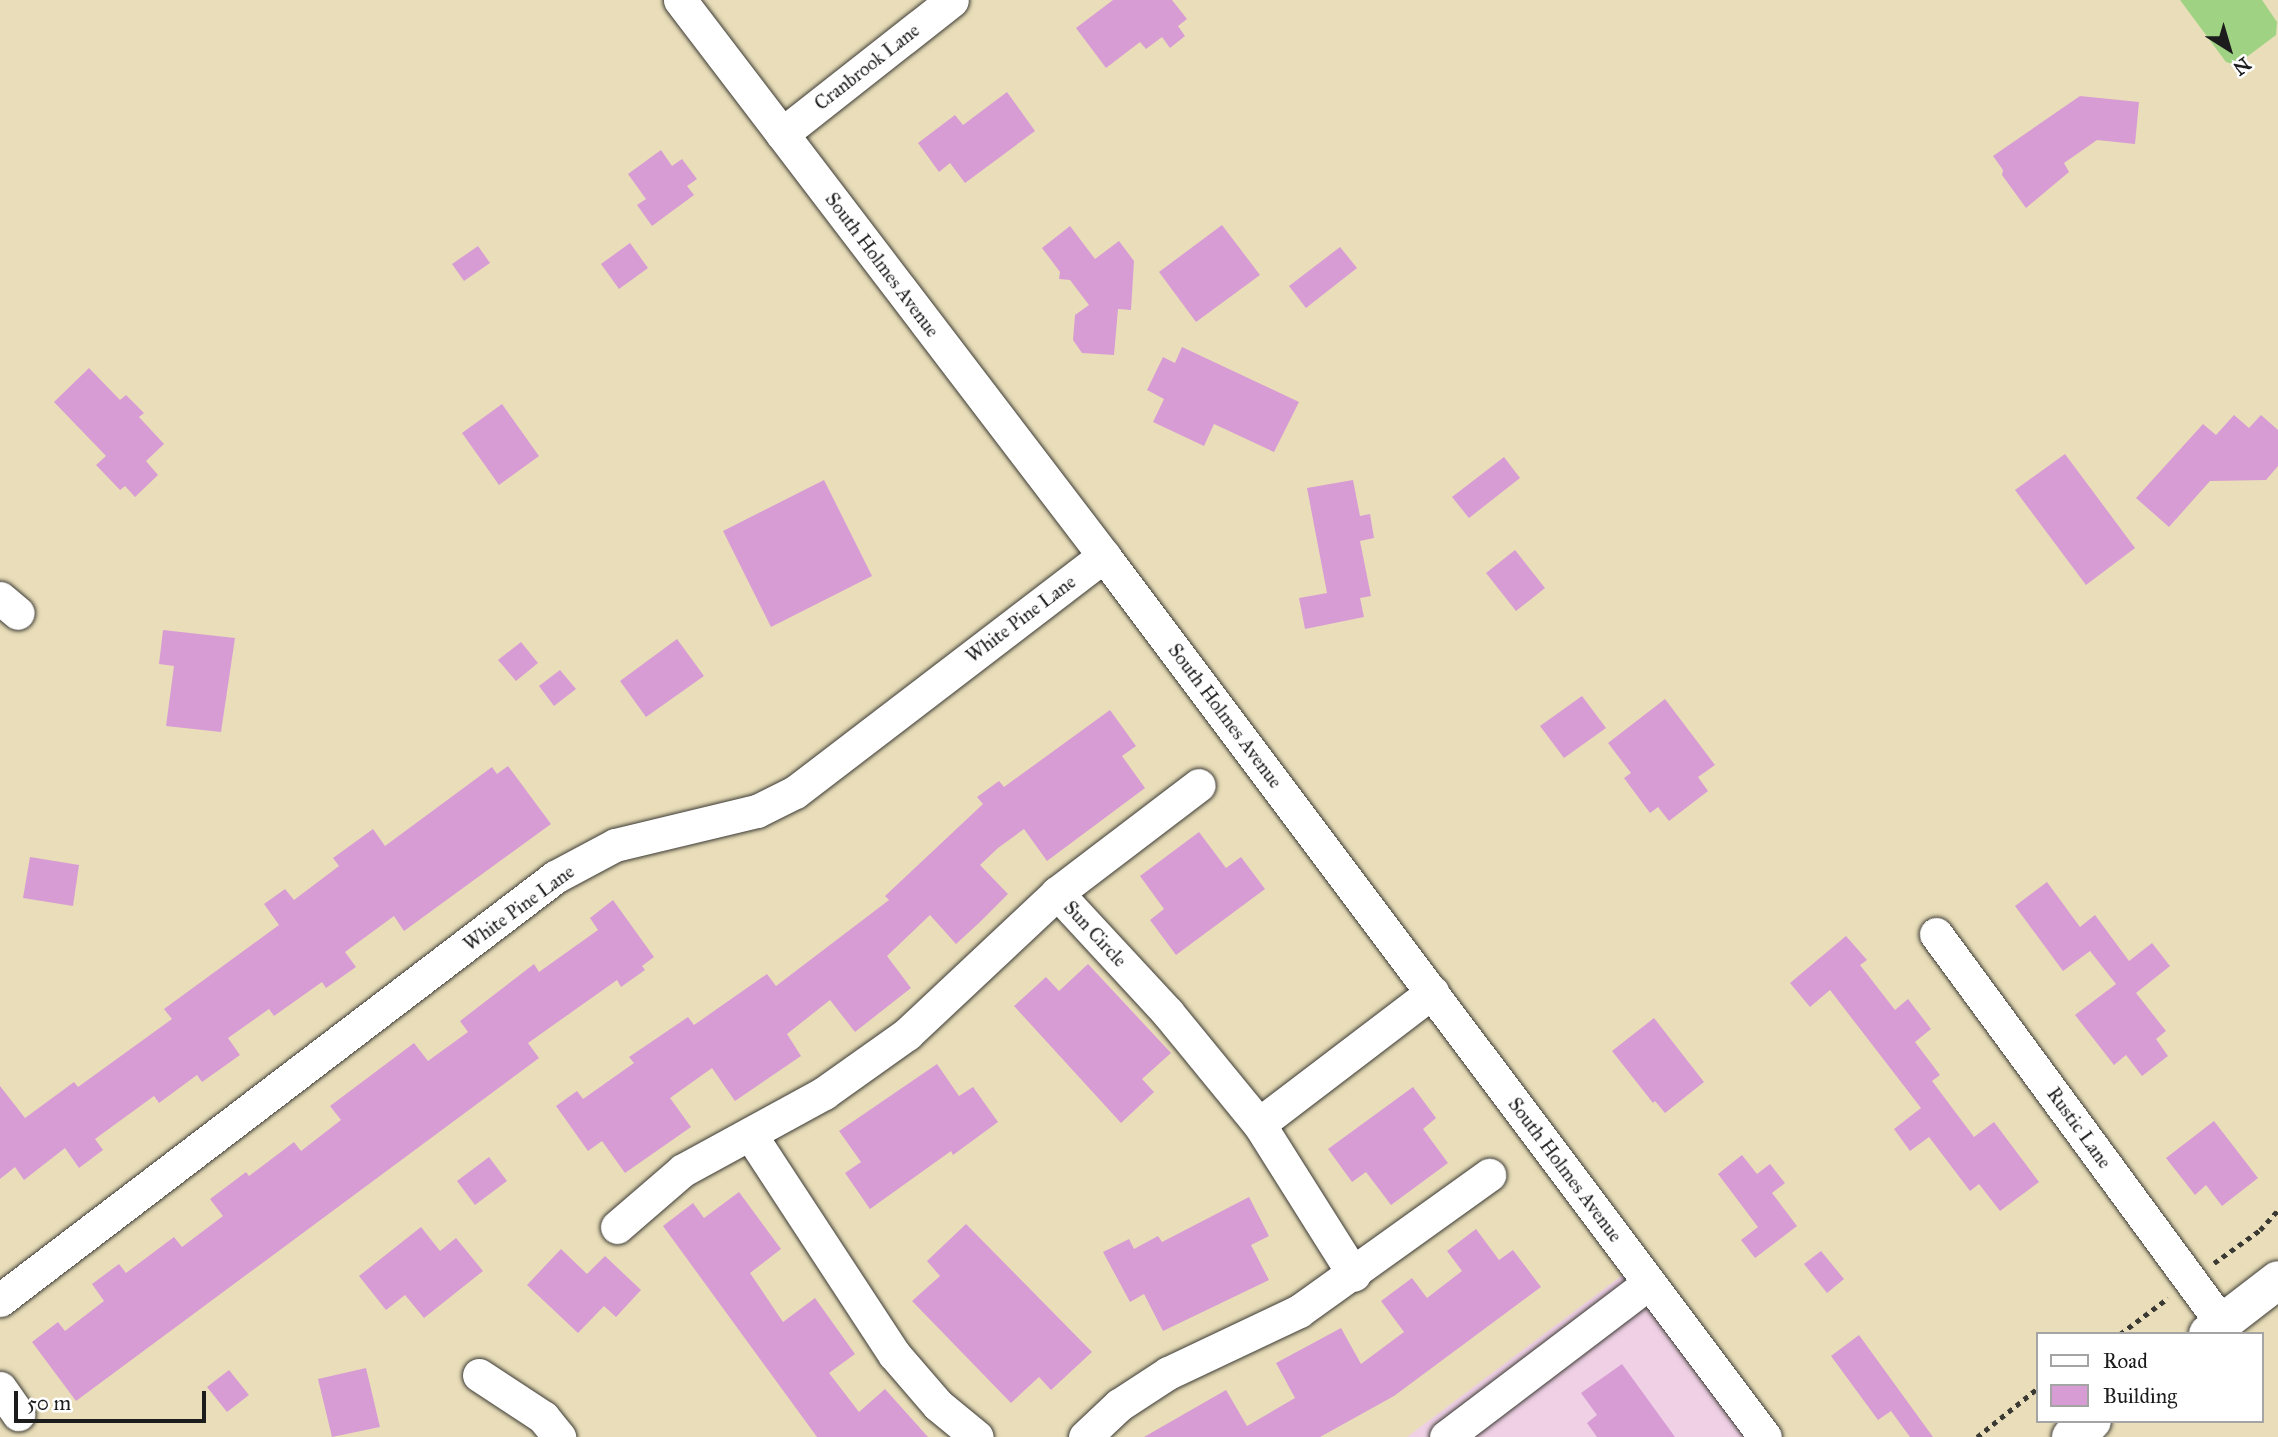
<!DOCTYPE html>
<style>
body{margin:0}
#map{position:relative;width:2278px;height:1437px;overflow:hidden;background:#e9deb9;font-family:"IM FELL Great Primer",serif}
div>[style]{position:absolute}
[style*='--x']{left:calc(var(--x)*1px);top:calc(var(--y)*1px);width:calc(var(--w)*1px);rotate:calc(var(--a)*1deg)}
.built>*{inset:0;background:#efd0e5}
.green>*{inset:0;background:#9fd282}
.building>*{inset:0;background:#d89cd5}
.path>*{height:4.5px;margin-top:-2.25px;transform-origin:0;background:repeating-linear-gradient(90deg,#3b3934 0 5px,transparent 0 10px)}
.roads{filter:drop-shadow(0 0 2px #3b3934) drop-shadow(0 0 2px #3b3934)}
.minor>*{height:33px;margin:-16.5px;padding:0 16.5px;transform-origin:16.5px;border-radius:16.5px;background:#fff}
.major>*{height:38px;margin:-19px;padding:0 19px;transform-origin:19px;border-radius:19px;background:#fff}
span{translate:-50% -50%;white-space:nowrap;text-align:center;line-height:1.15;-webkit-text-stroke:6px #fff;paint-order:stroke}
.street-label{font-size:19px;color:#1c1c1c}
.legend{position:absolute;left:2036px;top:1332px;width:228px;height:91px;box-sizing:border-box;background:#fff;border:2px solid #a4a4a4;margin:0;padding:9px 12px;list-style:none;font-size:21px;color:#1c1c1c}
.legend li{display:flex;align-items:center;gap:14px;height:35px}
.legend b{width:35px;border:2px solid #a4a4a4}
.north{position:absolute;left:2194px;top:14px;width:70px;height:70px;-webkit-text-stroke:5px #fff;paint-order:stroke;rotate:143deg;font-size:19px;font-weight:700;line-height:28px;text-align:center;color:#1c1c1c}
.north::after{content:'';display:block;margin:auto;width:24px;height:32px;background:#1c1c1c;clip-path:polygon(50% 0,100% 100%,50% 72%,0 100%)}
.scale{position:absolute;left:14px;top:1391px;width:192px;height:32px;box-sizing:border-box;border:4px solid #1c1c1c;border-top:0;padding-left:9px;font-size:21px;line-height:24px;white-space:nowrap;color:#1c1c1c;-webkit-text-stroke:5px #fff;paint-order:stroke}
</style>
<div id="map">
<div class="built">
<i style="clip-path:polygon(1636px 1265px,1765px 1437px,1407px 1437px)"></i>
</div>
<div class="green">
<i style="clip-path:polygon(2180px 0,2262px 0,2277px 22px,2276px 35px,2236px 65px,2226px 62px)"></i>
</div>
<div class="building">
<i style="clip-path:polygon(1113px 0,1172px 0,1187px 19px,1178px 26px,1185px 36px,1170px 48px,1162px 37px,1146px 49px,1140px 42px,1106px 68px,1076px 28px)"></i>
<i style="clip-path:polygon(1007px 92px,1035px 131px,965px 183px,950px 163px,939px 172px,918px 143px,955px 115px,963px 125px)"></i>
<i style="clip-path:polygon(2080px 96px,2139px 102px,2135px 144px,2097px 140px,2064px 163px,2069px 172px,2026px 208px,2002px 175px,2003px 170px,1993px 156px)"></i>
<i style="clip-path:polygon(661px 150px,672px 166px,682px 159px,697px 179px,687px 186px,694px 195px,652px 226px,637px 205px,646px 199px,628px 174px)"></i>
<i style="clip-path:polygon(1222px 225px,1260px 275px,1196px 322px,1159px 272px)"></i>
<i style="clip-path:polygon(1070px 226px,1095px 259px,1119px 241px,1134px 261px,1131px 310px,1118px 309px,1114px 355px,1082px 353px,1073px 340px,1075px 315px,1089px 305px,1070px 280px,1059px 279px,1060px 272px,1042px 248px)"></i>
<i style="clip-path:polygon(630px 243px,648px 268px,619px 289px,601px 264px)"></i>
<i style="clip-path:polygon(478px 246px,490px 263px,464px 281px,452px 264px)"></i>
<i style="clip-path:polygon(1340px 247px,1357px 268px,1306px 308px,1289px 286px)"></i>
<i style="clip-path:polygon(1182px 347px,1299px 402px,1274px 452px,1214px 424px,1204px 446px,1153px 422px,1164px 399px,1147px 390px,1163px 357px,1175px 363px)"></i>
<i style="clip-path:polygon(89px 368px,120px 400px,126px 395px,144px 413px,139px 417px,164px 444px,146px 461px,158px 475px,135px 497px,125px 486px,120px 490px,96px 465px,106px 456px,54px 402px)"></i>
<i style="clip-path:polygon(502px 404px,539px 456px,499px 485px,462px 433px)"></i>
<i style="clip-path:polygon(2234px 415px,2249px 428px,2261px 415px,2278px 430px,2278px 466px,2266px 480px,2210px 481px,2169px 527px,2136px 498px,2203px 424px,2216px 435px)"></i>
<i style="clip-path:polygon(2065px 454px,2135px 548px,2086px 585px,2015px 490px)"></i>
<i style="clip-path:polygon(1504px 457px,1520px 478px,1469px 518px,1452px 497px)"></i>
<i style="clip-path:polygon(824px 480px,872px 576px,771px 627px,723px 531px)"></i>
<i style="clip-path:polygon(1353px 480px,1360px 516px,1370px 514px,1374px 538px,1360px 541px,1371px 596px,1360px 598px,1364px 617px,1305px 629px,1299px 598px,1327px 593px,1307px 488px)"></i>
<i style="clip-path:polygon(1515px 550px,1545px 588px,1516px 611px,1486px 573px)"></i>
<i style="clip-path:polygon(163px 630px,235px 638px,221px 732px,166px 726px,174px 666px,159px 664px)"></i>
<i style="clip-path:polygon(677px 639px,704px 676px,646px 717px,620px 681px)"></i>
<i style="clip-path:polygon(521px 642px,538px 663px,516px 681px,498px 660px)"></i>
<i style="clip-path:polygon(560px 670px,576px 689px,554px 706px,539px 686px)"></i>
<i style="clip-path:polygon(1582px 696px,1606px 728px,1564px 758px,1540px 726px)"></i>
<i style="clip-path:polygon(1665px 699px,1715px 765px,1698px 777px,1708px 791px,1669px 821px,1658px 807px,1650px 813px,1624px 778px,1631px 773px,1608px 743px)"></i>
<i style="clip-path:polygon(1110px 710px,1136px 746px,1122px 756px,1145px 788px,1047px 861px,1024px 829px,998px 848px,980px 865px,1008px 894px,979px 923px,956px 944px,930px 915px,887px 956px,911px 988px,855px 1032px,830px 1000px,787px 1034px,801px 1056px,735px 1101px,712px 1068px,670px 1098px,691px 1127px,625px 1173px,602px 1141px,588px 1151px,556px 1106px,577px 1091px,583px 1099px,634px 1063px,629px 1057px,688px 1017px,694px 1025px,767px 974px,776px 986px,889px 900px,885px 896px,983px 804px,977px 797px,999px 781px,1004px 787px)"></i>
<i style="clip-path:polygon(508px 766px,551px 824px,404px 931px,394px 916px,345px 952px,356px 967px,326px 988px,322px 982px,274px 1016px,269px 1009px,228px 1038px,240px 1055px,202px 1082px,197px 1075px,159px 1103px,154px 1096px,95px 1139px,103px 1150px,79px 1168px,65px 1148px,24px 1180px,15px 1167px,0 1179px,0 1086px,25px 1118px,74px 1082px,78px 1087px,172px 1019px,164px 1009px,279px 925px,264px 904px,285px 889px,294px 900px,339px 866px,333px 858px,373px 829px,385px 846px,492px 767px,497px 774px)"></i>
<i style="clip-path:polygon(1199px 832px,1226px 868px,1241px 857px,1265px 889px,1176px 955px,1150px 920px,1164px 909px,1140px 876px)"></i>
<i style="clip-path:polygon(30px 857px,79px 865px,73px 906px,23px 898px)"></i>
<i style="clip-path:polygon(2047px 882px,2080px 927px,2095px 915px,2129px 961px,2152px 943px,2170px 966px,2136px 993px,2166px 1031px,2156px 1039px,2168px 1056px,2142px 1076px,2126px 1055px,2114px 1065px,2075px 1015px,2116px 984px,2090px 951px,2063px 971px,2015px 906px)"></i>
<i style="clip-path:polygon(613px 900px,654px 957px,642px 966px,645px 970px,621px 987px,617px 980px,528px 1043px,539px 1058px,76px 1401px,32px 1342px,58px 1322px,65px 1331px,104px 1301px,92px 1284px,119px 1264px,126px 1273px,174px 1237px,182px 1247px,223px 1216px,210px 1199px,246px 1172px,249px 1176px,294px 1142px,301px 1151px,341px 1120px,330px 1106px,414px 1043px,428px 1061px,468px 1032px,460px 1021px,534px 964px,539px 972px,598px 930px,590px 918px)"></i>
<i style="clip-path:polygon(1846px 936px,1867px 960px,1860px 965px,1895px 1010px,1908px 999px,1931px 1029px,1915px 1042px,1940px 1075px,1932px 1081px,1974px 1137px,1994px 1122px,2039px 1182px,2000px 1211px,1979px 1184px,1970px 1191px,1929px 1137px,1910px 1151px,1894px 1129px,1921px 1108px,1830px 990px,1810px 1007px,1790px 983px)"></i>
<i style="clip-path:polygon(1088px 964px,1171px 1053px,1142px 1079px,1154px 1092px,1121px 1123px,1014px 1006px,1046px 977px,1059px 991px)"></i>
<i style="clip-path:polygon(1654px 1018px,1704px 1082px,1665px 1113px,1655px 1101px,1653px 1103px,1612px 1051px)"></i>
<i style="clip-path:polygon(937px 1064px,959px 1096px,973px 1087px,998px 1122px,953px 1155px,951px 1151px,870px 1209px,845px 1173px,861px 1162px,839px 1131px)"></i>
<i style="clip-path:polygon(1413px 1087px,1436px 1118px,1423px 1129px,1448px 1163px,1391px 1205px,1366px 1172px,1352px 1182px,1328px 1149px)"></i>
<i style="clip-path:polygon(2214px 1121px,2258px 1178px,2222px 1206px,2206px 1185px,2195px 1195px,2166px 1158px)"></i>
<i style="clip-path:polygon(1742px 1155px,1757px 1174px,1770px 1164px,1785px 1183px,1772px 1193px,1797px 1226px,1755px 1258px,1741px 1240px,1758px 1227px,1718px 1174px)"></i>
<i style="clip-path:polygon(489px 1157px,507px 1181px,475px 1205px,457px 1181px)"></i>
<i style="clip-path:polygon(739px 1192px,781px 1249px,750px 1273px,783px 1322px,815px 1298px,855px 1354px,829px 1373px,859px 1412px,885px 1389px,928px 1437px,817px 1437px,663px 1226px,693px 1203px,704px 1218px)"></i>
<i style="clip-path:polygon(1249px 1197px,1269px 1236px,1251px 1245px,1269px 1280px,1163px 1331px,1144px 1294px,1130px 1302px,1103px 1252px,1129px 1239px,1134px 1249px,1158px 1236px,1162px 1242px)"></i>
<i style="clip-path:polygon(966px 1224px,1092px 1352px,1051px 1390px,1039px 1377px,1011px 1403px,912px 1301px,940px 1276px,927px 1261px)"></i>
<i style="clip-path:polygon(421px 1227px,440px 1251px,456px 1238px,483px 1271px,424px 1318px,405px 1295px,386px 1310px,359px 1276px)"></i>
<i style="clip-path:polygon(1476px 1229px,1499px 1260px,1513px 1250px,1541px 1287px,1394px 1396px,1320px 1437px,1144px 1437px,1226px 1390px,1247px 1426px,1295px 1398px,1276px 1363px,1341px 1328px,1361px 1364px,1404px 1332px,1381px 1301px,1412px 1278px,1427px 1298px,1462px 1271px,1447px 1251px)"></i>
<i style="clip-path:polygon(561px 1249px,587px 1274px,605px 1256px,641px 1290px,616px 1317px,604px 1306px,578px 1333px,527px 1285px)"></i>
<i style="clip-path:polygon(1821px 1251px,1844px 1279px,1827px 1293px,1804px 1264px)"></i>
<i style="clip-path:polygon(1859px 1335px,1933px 1437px,1910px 1437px,1891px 1411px,1878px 1420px,1831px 1356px)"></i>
<i style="clip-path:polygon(1622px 1364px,1675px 1437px,1597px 1437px,1587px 1423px,1597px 1415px,1581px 1393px)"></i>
<i style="clip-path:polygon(366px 1368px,380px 1427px,332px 1437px,318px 1379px)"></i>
<i style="clip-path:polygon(229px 1370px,249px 1395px,227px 1412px,207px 1387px)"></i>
</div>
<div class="path">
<i style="--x:2214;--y:1263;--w:57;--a:-35.7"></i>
<i style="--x:2260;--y:1230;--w:27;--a:-48"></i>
<i style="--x:2120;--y:1334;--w:60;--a:-36.9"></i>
<i style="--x:1977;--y:1437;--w:78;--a:-38.8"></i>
</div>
<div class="roads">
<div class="minor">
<i style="--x:680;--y:0;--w:699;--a:52.67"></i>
<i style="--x:1104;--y:556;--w:1101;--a:53.12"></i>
<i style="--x:782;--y:134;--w:216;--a:-38.2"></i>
<i style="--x:0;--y:598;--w:23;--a:40"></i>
<i style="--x:1057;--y:893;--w:163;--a:47.2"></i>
<i style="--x:1168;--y:1013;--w:144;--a:50.7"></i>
<i style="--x:1259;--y:1124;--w:178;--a:57.8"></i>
<i style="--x:1936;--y:934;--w:483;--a:53.7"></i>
<i style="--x:1259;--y:1124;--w:218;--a:-37.3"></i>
<i style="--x:750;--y:1134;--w:263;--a:56.8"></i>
<i style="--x:894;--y:1354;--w:67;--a:49.2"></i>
<i style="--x:938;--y:1405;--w:50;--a:39.4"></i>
<i style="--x:617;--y:1227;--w:87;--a:-40.8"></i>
<i style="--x:683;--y:1170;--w:161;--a:-28.6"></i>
<i style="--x:824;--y:1093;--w:102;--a:-35.4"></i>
<i style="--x:907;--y:1034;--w:206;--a:-43.2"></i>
<i style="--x:1057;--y:893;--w:178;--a:-37.3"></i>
<i style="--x:0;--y:1300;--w:698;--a:-37.31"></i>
<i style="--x:555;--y:877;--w:68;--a:-28.1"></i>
<i style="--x:615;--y:845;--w:146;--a:-13.5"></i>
<i style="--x:757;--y:811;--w:42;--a:-26.6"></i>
<i style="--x:795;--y:792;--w:389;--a:-37.4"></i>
<i style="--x:479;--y:1375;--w:77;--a:33.3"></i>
<i style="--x:543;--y:1417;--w:26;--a:51"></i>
<i style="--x:0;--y:1388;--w:32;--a:55"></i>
<i style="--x:1085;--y:1437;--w:47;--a:-43.3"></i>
<i style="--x:1119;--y:1405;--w:59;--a:-33.1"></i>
<i style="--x:1168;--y:1373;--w:145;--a:-25.3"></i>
<i style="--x:1299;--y:1311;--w:234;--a:-35.6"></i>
<i style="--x:1446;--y:1437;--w:255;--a:-37.2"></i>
</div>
<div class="major">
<i style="--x:2208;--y:1334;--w:88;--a:-37.6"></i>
<i style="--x:2071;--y:1437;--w:26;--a:-37"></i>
</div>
</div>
<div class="street-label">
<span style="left:867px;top:67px;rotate:-38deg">Cranbrook Lane</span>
<span style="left:882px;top:265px;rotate:53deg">South Holmes Avenue</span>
<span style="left:1021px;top:619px;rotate:-37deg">White Pine Lane</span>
<span style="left:1225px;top:716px;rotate:53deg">South Holmes Avenue</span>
<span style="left:519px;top:908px;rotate:-36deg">White Pine Lane</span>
<span style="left:1095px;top:934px;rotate:47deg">Sun Circle</span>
<span style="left:2079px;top:1128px;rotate:54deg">Rustic Lane</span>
<span style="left:1565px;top:1170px;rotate:53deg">South Holmes Avenue</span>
</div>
<ul class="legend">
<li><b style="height:9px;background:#fff"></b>Road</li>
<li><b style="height:19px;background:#d89cd5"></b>Building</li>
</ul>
<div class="north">N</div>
<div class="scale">50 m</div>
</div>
